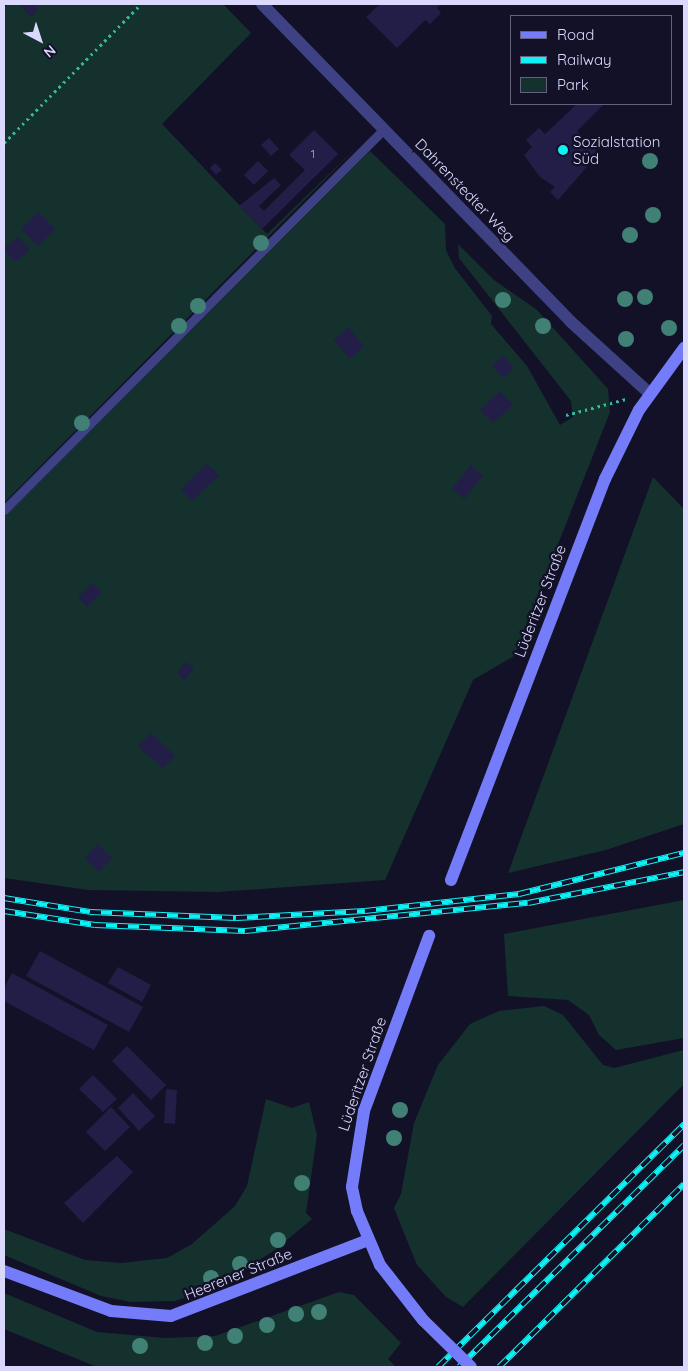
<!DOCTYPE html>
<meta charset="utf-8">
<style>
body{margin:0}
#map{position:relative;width:688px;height:1371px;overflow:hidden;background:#131127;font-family:Quicksand,sans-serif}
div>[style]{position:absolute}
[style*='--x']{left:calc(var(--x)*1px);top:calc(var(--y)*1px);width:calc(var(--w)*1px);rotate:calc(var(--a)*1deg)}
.green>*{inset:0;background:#14312d}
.building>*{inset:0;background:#221e47}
.path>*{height:3px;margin-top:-1.5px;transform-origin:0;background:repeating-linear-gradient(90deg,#35b5a2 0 2.5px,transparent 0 6.5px)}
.service>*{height:9px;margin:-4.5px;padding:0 4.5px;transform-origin:4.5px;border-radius:4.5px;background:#3e4284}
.minor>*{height:12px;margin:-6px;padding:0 6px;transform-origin:6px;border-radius:6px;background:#3e4284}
.secondary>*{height:12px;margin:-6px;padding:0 6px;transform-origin:6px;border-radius:6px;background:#747cf9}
.rail>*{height:5.5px;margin-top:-2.75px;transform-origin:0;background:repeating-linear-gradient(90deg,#131127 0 11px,#0df2f5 0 22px);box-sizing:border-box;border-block:1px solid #0df2f5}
.secondary-bridge>*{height:12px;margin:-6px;padding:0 6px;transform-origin:6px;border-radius:6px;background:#747cf9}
.trees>*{width:16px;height:16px;margin:-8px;border-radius:50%;background:#418075}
.dots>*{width:14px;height:14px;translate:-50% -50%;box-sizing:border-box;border:2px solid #131127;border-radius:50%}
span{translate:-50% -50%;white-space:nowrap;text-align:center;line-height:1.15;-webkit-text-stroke:5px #131127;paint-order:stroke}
.number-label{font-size:12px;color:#acaad0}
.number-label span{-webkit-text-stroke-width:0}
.poi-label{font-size:15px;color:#dad9fd}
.left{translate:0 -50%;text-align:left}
.street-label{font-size:15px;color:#dad9fd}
.frame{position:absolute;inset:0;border:5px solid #dad9fd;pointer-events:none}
.legend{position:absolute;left:510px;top:15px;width:162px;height:90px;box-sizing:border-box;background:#131127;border:1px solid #63617d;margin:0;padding:6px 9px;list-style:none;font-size:15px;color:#dad9fd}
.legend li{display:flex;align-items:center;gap:10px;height:25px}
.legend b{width:25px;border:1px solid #63617d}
.north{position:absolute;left:15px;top:15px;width:50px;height:50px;-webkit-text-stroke:4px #131127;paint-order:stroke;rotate:140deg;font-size:14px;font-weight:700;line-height:20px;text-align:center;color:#dad9fd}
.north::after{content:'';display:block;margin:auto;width:18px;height:22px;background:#dad9fd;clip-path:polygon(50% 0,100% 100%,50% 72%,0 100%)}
</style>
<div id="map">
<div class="green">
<i style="clip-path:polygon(8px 4px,223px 4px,251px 33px,162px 124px,267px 234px,359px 145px,4px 503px,4px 8px)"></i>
<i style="clip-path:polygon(370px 151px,445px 224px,446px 250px,454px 267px,492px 316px,491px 324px,527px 366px,560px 425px,573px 417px,571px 401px,459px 258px,458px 244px,494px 280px,537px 310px,608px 389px,610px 412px,514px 656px,473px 680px,385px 880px,218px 892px,88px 890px,4px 878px,4px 517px)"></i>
<i style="clip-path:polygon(653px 477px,684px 509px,684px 824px,606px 850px,508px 873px)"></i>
<i style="clip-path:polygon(684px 900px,684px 1038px,616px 1050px,599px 1035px,589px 1015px,568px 1000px,508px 996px,504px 934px)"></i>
<i style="clip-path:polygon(544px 1006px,563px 1015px,603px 1065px,614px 1068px,684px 1050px,684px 1084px,463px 1307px,446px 1297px,417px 1265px,394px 1208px,401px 1194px,414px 1123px,438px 1065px,470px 1024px,499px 1011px)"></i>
<i style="clip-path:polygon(266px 1099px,292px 1108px,309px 1102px,317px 1135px,306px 1213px,312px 1219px,275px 1250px,218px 1286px,175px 1301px,131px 1302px,101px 1296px,4px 1255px,4px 1229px,85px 1260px,121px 1263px,167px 1258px,192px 1244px,235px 1206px,247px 1186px)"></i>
<i style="clip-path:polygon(339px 1292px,354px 1295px,401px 1343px,388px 1359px,396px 1367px,97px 1367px,4px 1329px,4px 1293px,97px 1332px,165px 1338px,215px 1336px)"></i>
</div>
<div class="building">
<i style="clip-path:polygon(19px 4px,34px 4px,39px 9px,31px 17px)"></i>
<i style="clip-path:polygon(380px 4px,441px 4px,437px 8px,441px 13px,430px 24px,425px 20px,397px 48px,366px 17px)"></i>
<i style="clip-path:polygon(577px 104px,604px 104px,577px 131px,599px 153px,558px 200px,550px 192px,555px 187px,540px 177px,524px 155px,532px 147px,526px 140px,539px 128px,545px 134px)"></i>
<i style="clip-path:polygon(314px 130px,338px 154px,262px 229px,239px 206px,274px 178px,281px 185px,259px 206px,264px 211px,305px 170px,289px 155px)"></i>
<i style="clip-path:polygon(269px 138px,279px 149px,271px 156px,261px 145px)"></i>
<i style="clip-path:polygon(258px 161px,268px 171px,254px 185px,244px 175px)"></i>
<i style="clip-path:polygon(215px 163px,222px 170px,216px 175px,210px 168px)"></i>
<i style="clip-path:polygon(38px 212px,55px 229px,38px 246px,21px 229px)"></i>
<i style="clip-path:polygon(18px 237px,30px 250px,15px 262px,4px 249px)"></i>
<i style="clip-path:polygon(348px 327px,364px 346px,350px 359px,334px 340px)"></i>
<i style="clip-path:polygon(503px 356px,514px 368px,504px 378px,492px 366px)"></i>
<i style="clip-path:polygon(500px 391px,513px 405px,493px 423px,480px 410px)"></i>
<i style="clip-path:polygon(207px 464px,219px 476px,192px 501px,181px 489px)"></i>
<i style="clip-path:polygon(471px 465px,483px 476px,464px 499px,452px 489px)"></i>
<i style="clip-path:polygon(93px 583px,102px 592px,87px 607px,78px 597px)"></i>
<i style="clip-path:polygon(186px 662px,194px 669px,184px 680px,177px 673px)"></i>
<i style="clip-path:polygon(151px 733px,175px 756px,163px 768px,138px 746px)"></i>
<i style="clip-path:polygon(98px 844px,112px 858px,99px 872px,85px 858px)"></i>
<i style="clip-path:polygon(40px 951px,143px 1007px,129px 1032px,26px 976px)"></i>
<i style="clip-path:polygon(118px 967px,151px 985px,142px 1002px,108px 983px)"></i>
<i style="clip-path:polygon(12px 973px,108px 1025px,94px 1050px,4px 1001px,4px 988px)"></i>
<i style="clip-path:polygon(127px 1046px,166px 1085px,151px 1100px,112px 1061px)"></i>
<i style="clip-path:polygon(93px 1075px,117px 1099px,103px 1112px,79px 1089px)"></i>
<i style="clip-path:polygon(166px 1089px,177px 1090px,175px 1124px,164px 1123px)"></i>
<i style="clip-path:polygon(133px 1093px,155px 1116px,139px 1131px,118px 1108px)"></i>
<i style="clip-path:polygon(111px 1107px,130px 1127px,105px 1151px,86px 1132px)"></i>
<i style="clip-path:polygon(117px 1156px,133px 1172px,83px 1223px,64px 1203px)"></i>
</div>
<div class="path">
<i style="--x:4;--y:143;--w:195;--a:-45.4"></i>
<i style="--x:566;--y:415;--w:62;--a:-14.9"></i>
</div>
<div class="service">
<i style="--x:4;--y:510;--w:538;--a:-45.08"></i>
</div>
<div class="minor">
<i style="--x:262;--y:4;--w:442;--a:45.8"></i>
<i style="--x:570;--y:321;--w:107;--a:42.3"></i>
</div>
<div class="secondary">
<i style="--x:451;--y:880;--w:430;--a:-69"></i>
<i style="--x:605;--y:479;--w:77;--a:-63.8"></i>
<i style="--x:639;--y:410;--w:77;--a:-54"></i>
<i style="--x:4;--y:1271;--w:114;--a:20.5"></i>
<i style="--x:111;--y:1311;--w:60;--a:4.8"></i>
<i style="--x:171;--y:1316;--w:211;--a:-21.1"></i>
<i style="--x:423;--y:1320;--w:70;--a:-128"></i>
<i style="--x:380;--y:1265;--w:59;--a:-113.1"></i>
<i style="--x:357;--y:1211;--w:25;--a:-102"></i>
<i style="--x:352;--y:1187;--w:77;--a:-81"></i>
<i style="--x:364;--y:1111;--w:187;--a:-69.6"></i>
</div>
<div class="rail">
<i style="--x:4;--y:898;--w:87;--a:9.2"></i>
<i style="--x:90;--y:912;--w:146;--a:2.4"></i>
<i style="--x:236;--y:918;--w:129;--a:-3.1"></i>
<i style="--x:365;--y:911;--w:155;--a:-6.3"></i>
<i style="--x:519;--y:894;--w:170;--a:-14"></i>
<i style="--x:4;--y:911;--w:92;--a:8.7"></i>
<i style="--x:95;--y:925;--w:150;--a:2.3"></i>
<i style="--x:245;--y:931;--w:284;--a:-5.7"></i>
<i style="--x:528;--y:903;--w:159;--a:-11.2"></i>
<i style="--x:438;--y:1367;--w:346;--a:-44.6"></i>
<i style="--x:459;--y:1367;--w:316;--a:-44.6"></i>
<i style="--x:499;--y:1367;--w:260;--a:-44.7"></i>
</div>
<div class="secondary-bridge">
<i style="--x:423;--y:1320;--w:67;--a:44.4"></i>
</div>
<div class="trees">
<i style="left:650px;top:161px"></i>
<i style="left:653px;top:215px"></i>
<i style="left:630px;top:235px"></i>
<i style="left:261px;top:243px"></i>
<i style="left:645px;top:297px"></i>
<i style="left:625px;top:299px"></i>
<i style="left:503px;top:300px"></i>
<i style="left:198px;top:306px"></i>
<i style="left:179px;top:326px"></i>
<i style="left:543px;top:326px"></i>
<i style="left:669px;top:328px"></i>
<i style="left:626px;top:339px"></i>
<i style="left:82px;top:423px"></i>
<i style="left:400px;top:1110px"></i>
<i style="left:394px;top:1138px"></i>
<i style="left:302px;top:1183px"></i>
<i style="left:278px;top:1240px"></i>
<i style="left:240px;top:1264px"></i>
<i style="left:211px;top:1278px"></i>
<i style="left:319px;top:1312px"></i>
<i style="left:296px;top:1314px"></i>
<i style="left:267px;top:1325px"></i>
<i style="left:235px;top:1336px"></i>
<i style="left:205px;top:1343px"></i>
<i style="left:140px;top:1346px"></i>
</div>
<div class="dots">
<i style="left:563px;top:150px;background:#0df2f5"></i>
</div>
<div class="number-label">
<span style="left:313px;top:154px">1</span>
</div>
<div class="poi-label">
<span class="left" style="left:573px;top:150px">Sozialstation<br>Süd</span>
</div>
<div class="street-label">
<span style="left:465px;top:190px;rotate:46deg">Dahrenstedter Weg</span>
<span style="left:540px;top:601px;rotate:-69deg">Lüderitzer Straße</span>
<span style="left:362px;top:1074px;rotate:-71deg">Lüderitzer Straße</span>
<span style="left:238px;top:1274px;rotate:-22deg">Heerener Straße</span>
</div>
<div class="frame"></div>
<ul class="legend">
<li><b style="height:6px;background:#747cf9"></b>Road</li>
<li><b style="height:6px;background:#0df2f5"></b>Railway</li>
<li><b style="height:14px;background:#14312d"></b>Park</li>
</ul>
<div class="north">N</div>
</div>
